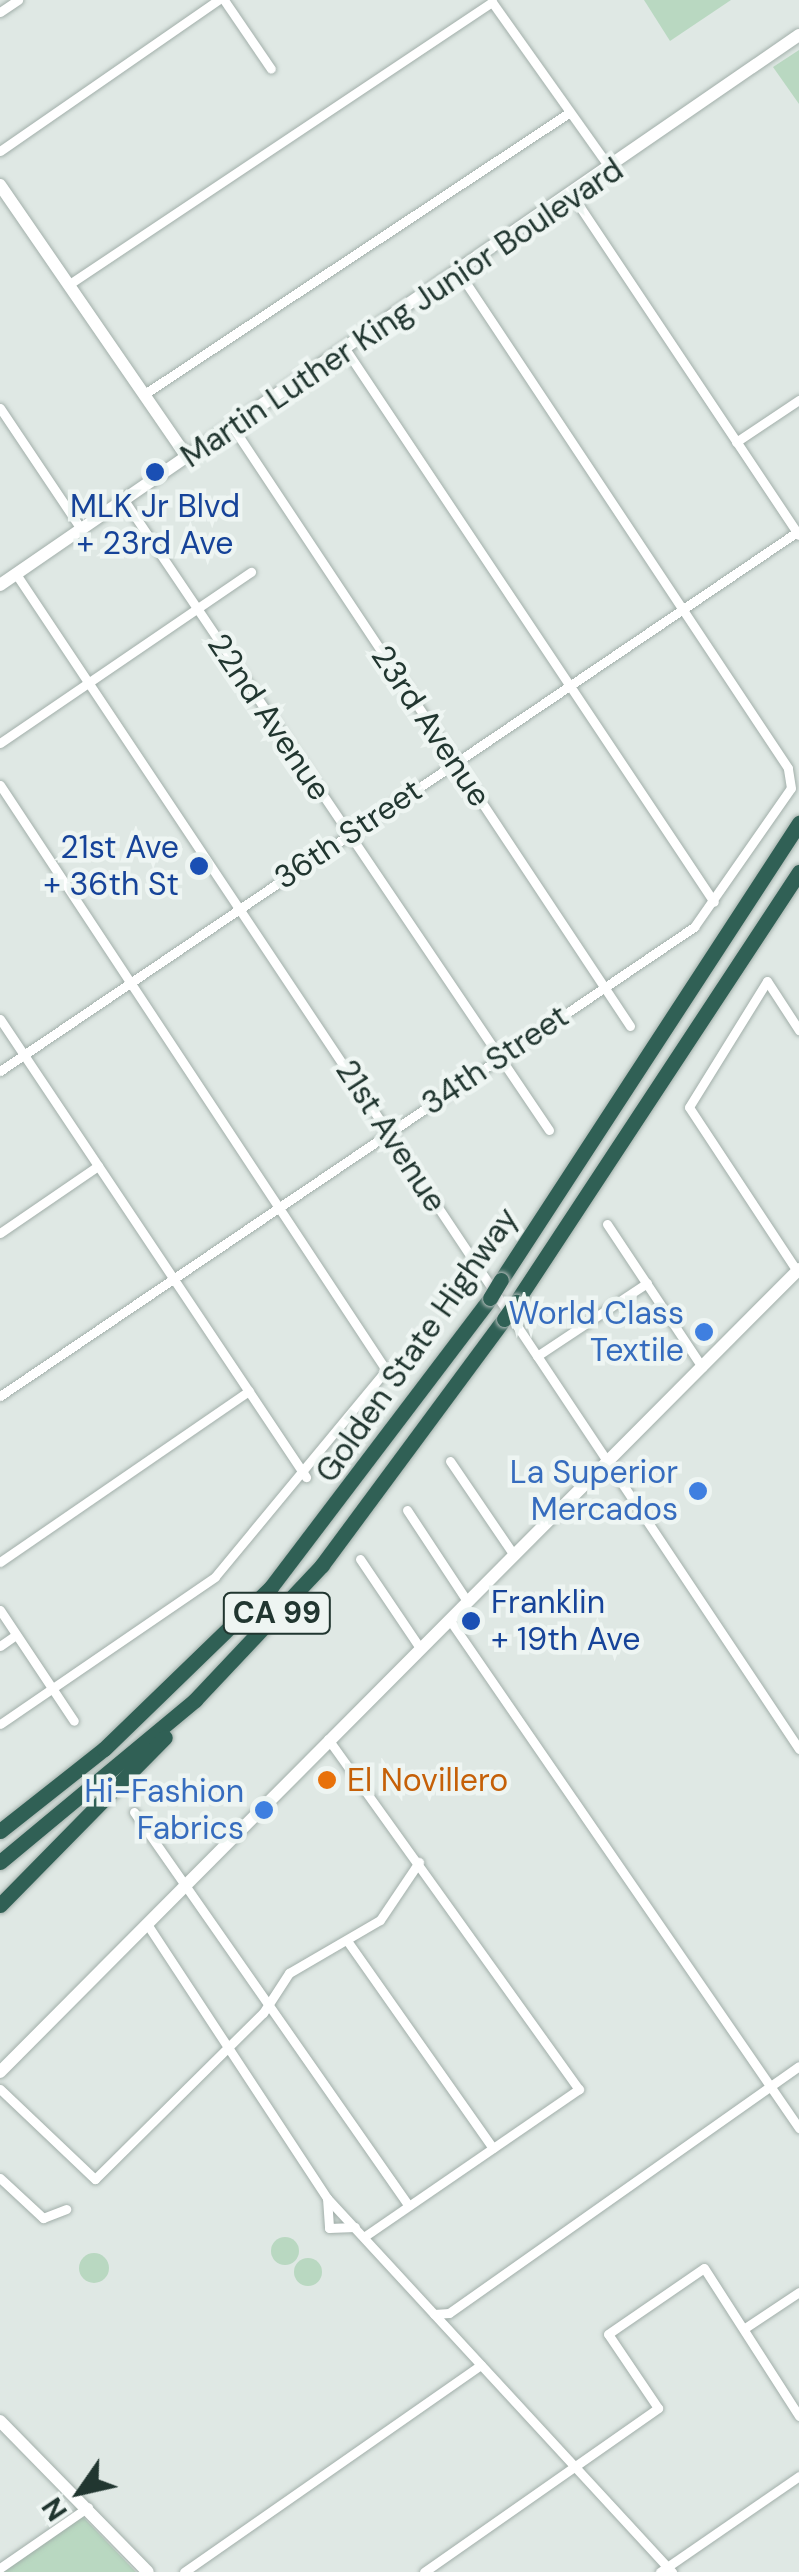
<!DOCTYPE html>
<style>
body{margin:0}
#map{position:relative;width:799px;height:2572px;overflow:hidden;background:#dfe8e4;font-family:"DM Sans",sans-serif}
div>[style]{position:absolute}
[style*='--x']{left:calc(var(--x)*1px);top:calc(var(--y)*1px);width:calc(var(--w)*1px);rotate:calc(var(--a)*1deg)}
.green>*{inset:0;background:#b9d8c1}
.round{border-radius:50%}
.roads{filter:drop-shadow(0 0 2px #a2afaa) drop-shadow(0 0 2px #a2afaa)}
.street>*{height:9px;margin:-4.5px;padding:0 4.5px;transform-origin:4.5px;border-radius:4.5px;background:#fff}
.secondary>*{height:12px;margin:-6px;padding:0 6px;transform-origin:6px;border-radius:6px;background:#fff}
.highway>*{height:15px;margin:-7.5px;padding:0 7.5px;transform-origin:7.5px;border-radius:7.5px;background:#306055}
.bridges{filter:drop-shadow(0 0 2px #bcc3c1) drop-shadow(0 0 2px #bcc3c1)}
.highway-bridge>*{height:15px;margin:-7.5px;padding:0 7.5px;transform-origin:7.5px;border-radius:7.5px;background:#306055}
.dots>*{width:28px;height:28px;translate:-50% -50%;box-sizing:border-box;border:5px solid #eef5f2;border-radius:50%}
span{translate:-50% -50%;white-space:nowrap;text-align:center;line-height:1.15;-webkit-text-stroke:9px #eef5f2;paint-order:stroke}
.shield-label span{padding:2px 8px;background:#eef5f2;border:2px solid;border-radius:8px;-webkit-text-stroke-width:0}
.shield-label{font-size:30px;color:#213630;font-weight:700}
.street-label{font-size:32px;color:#213630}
.transit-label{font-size:32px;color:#164399}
.right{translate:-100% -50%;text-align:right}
.left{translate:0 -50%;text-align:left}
.shop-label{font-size:32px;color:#366cbe}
.food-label{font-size:32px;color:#c56008}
.north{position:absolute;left:30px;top:2442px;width:100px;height:100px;-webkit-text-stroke:8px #eef5f2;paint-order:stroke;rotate:236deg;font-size:28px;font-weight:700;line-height:40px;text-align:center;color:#213630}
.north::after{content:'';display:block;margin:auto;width:35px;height:45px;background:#213630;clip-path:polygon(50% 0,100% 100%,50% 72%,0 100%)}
</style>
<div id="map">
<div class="green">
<i style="clip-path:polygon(644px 0,731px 0,670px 41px)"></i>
<i style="clip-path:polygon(799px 50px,799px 104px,773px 67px)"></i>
<i class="round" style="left:271px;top:2237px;width:28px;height:28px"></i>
<i class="round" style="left:79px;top:2253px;width:30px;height:30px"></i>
<i class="round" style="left:294px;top:2258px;width:28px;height:28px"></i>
<i style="clip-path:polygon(83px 2517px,136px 2572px,2px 2572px,76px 2518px)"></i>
</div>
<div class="roads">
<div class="street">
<i style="--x:224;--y:0;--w:83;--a:55.7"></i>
<i style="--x:0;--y:12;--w:22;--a:-34"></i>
<i style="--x:0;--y:151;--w:265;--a:-34.7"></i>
<i style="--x:574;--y:198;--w:405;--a:56.3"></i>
<i style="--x:68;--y:285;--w:510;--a:-33.72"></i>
<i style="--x:492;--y:2;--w:209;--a:54.6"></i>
<i style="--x:346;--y:350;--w:663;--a:56.31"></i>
<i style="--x:143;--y:395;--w:509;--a:-33.53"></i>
<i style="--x:0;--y:408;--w:146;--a:56.2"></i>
<i style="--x:232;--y:426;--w:720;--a:56.44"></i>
<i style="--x:736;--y:442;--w:76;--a:-33.7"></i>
<i style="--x:124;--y:500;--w:760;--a:56"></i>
<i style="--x:16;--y:574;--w:1412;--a:56.32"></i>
<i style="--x:0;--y:743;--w:304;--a:-34.3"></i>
<i style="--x:0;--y:785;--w:701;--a:56.58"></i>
<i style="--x:386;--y:1370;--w:268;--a:129.6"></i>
<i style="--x:215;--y:1577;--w:260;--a:145.6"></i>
<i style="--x:0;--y:1019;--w:551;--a:56.25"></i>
<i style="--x:0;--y:1071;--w:962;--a:-34.07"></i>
<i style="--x:607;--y:1224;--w:172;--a:56.4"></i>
<i style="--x:0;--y:1233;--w:119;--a:-34.4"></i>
<i style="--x:797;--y:1271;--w:196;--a:-123.4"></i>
<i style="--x:689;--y:1107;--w:148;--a:-58.2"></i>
<i style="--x:767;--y:981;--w:59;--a:56.9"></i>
<i style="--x:537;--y:1356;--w:132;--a:-33.6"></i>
<i style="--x:0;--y:1396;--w:838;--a:-34.05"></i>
<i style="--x:694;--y:927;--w:169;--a:-55.1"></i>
<i style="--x:791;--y:788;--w:20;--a:-99"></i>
<i style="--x:788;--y:768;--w:593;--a:-123.58"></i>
<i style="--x:450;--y:1461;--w:114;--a:55.8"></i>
<i style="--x:407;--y:1510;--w:109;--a:56.6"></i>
<i style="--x:360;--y:1559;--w:107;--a:56"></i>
<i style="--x:0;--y:1562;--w:302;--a:-34.5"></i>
<i style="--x:0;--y:1610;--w:133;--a:56.3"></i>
<i style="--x:449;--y:1619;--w:618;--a:55.49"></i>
<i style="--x:0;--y:1646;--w:19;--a:-35"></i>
<i style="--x:328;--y:1739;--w:431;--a:54.4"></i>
<i style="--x:579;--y:2089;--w:261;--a:145.5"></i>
<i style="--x:134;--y:1812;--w:480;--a:55.1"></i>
<i style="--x:147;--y:1924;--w:328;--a:56.7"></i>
<i style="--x:327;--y:2198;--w:509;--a:47.31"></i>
<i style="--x:348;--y:1942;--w:252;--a:54.9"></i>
<i style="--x:0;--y:2089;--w:131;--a:43.5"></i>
<i style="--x:95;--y:2179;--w:236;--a:-44.7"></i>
<i style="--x:263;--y:2013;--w:48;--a:-57"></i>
<i style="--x:289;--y:1973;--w:105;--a:-30.2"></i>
<i style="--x:380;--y:1920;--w:70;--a:-56.1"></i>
<i style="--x:0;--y:2178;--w:59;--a:42.9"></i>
<i style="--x:43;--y:2218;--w:25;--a:-21"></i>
<i style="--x:327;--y:2198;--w:30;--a:86"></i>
<i style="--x:329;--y:2228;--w:26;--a:-2"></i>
<i style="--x:434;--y:2314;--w:15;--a:-4"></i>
<i style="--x:449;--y:2313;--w:428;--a:-35.2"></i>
<i style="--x:745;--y:2328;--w:65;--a:-33.7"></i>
<i style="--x:0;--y:2568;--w:107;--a:-34.7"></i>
<i style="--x:184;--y:2572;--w:362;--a:-34.9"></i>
<i style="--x:424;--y:2572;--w:286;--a:-35"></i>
<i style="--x:658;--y:2408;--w:89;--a:-124"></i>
<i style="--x:608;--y:2334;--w:116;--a:-34.5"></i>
<i style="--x:704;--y:2268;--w:176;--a:57.3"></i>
<i style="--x:660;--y:2572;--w:169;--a:-34.6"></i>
</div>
<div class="secondary">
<i style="--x:0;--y:185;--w:330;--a:55.5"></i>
<i style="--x:0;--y:585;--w:970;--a:-34.54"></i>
<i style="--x:0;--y:2072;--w:1133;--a:-45.14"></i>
<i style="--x:0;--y:2421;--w:211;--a:45.6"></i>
</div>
<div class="highway">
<i style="--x:501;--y:1280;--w:546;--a:-56.89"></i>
<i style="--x:516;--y:1302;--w:515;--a:-56.65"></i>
<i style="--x:0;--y:1831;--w:132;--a:-38.3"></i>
<i style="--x:104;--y:1749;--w:233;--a:-44.1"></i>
<i style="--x:271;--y:1587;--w:363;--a:-52.8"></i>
<i style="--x:0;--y:1862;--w:254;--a:-39.7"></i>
<i style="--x:195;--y:1700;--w:185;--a:-46.7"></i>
<i style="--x:322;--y:1565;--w:306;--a:-53.5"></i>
<i style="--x:0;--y:1905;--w:235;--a:-45.5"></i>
</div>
</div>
<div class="bridges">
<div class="highway-bridge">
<i style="--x:490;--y:1298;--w:21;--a:-59"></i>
<i style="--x:504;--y:1319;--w:21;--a:-55"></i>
</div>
</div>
<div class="dots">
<i style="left:155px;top:472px;background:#1a4fb4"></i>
<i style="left:199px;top:866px;background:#1a4fb4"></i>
<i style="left:704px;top:1332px;background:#3f7fe0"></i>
<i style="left:698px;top:1491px;background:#3f7fe0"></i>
<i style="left:471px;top:1621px;background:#1a4fb4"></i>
<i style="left:327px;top:1780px;background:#e8710a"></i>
<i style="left:264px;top:1810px;background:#3f7fe0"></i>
</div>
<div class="shield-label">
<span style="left:277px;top:1613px">CA 99</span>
</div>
<div class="street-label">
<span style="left:402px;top:313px;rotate:-34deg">Martin Luther King Junior Boulevard</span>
<span style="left:269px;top:717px;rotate:56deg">22nd Avenue</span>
<span style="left:431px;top:726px;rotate:56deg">23rd Avenue</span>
<span style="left:348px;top:834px;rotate:-34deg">36th Street</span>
<span style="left:495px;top:1060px;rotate:-34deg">34th Street</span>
<span style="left:391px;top:1136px;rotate:57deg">21st Avenue</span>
<span style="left:417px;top:1345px;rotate:-55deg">Golden State Highway</span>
</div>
<div class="transit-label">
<span style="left:155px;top:525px">MLK Jr Blvd<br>+ 23rd Ave</span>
<span class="right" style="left:179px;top:866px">21st Ave<br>+ 36th St</span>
<span class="left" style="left:491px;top:1621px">Franklin<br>+ 19th Ave</span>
</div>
<div class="shop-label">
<span class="right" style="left:684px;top:1332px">World Class<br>Textile</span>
<span class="right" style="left:678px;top:1491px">La Superior<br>Mercados</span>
<span class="right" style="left:244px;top:1810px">Hi-Fashion<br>Fabrics</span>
</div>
<div class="food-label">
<span class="left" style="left:347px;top:1780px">El Novillero</span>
</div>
<div class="north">N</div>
</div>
